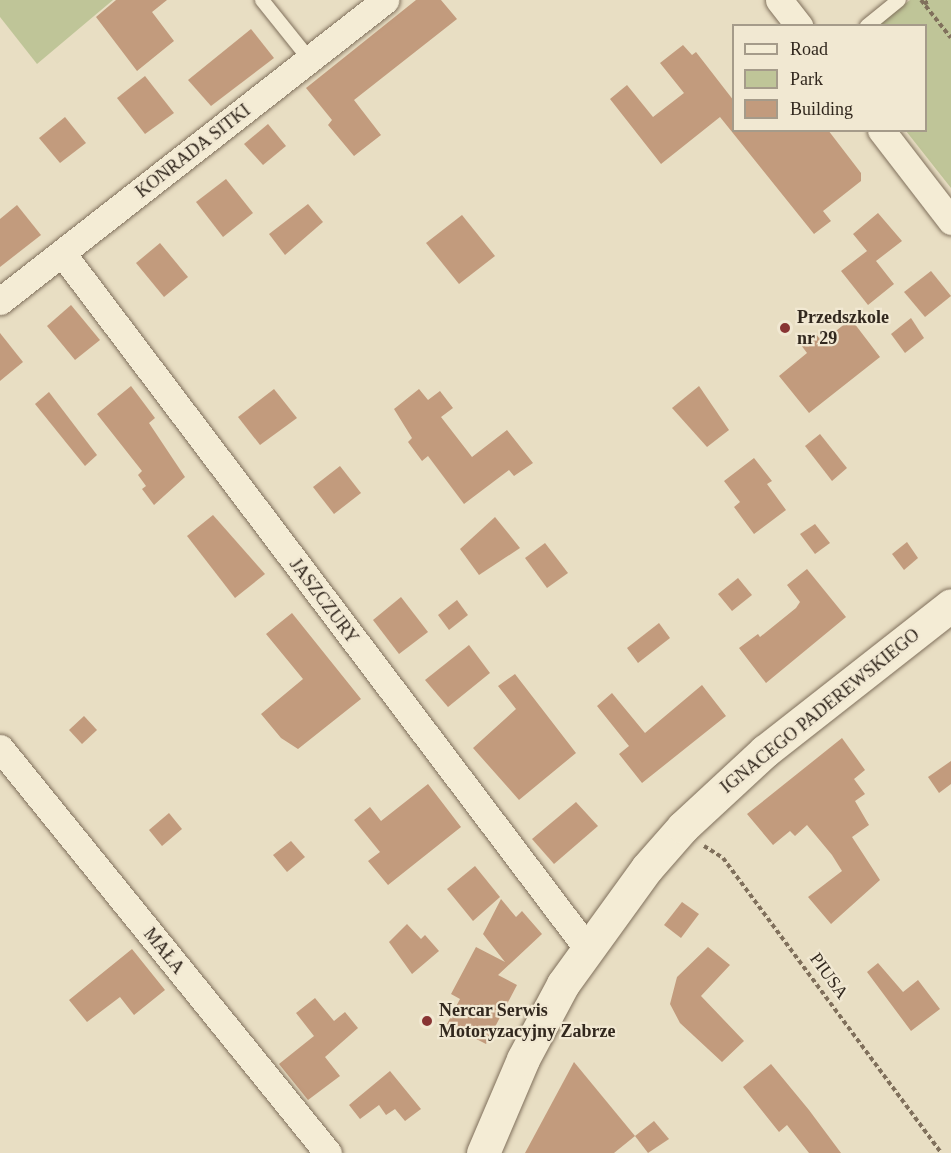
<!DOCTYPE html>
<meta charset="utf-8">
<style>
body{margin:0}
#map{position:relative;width:951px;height:1153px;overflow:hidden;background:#e8dec3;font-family:"Times New Roman",serif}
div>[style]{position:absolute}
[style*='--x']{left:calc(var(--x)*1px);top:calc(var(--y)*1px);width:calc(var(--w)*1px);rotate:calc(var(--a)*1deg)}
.green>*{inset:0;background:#bfc598}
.building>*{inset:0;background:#c29b7d}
.path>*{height:4px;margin-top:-2px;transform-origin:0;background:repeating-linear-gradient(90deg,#80705c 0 4.5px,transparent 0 7.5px)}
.roads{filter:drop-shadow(0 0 2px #80705c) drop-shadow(0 0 2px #80705c)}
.lane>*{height:14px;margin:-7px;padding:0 7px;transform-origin:7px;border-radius:7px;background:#f4ecd5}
.street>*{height:27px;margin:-13.5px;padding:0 13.5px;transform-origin:13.5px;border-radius:13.5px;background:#f4ecd5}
.secondary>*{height:33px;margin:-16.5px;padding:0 16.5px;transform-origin:16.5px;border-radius:16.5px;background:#f4ecd5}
.dots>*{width:16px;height:16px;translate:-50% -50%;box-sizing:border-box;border:3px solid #f1e8d2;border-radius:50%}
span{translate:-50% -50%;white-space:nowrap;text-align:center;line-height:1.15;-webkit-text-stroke:4.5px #f1e8d2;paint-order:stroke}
.street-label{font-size:18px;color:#32281e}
.poi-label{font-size:18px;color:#32281e;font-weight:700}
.left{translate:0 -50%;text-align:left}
.legend{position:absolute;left:732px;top:24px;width:195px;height:108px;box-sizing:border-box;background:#f1e8d2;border:2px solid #a59b8a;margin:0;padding:8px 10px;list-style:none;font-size:18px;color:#32281e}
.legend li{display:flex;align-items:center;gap:12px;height:30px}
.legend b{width:30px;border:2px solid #a59b8a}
</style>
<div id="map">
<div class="green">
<i style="clip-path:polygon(0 0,113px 0,37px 64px,0 17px)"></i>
<i style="clip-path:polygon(910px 0,951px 0,951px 188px,906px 131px,926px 130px,926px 26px,877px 26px)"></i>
</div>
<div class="building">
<i style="clip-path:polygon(116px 0,167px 0,152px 12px,174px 41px,137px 71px,96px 17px)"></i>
<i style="clip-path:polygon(416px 0,441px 0,457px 19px,354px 100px,381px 135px,354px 156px,328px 125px,332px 120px,306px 88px)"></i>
<i style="clip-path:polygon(251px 29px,274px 58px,211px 106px,188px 80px)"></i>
<i style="clip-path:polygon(683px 45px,692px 55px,696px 52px,734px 101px,734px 130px,828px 130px,861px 173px,861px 181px,823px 211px,831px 221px,814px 234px,720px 117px,661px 164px,610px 99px,627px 85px,653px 117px,684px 93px,660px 63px)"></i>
<i style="clip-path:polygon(145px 76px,174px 113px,145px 134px,117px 98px)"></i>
<i style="clip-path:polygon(65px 117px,86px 143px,60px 163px,39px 138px)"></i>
<i style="clip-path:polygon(268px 124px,286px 146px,263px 165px,244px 144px)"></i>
<i style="clip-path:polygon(226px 179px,253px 213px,223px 237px,196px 202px)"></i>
<i style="clip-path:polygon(308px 204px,323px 222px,285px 255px,269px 234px)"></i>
<i style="clip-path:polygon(17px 205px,41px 235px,0 267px,0 219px)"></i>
<i style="clip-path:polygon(878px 213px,902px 241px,876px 261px,894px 284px,868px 305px,841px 271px,867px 251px,853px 234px)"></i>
<i style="clip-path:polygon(462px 215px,495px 256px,459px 284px,426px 243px)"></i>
<i style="clip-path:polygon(160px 243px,188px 277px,164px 297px,136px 263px)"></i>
<i style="clip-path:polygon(931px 271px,951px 296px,925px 317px,904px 292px)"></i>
<i style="clip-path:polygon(71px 305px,100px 340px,75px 360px,47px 326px)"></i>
<i style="clip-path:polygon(911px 318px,924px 338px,905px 353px,891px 334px)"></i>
<i style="clip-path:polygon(851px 319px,880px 357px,809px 413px,779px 376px,807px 353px,801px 345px,816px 334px,822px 342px)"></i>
<i style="clip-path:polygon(0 333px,23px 362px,0 381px)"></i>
<i style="clip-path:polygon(131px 386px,155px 418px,149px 423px,185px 477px,154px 505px,142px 489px,146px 486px,138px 475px,142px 471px,97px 414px)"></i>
<i style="clip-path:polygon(699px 386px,729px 430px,707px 447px,672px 408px)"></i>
<i style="clip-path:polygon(274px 389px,297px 418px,260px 445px,238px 417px)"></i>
<i style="clip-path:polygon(419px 389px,428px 400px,440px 391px,453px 408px,441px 417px,472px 457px,507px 430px,533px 463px,514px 476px,509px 470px,464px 504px,428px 456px,422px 461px,408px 442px,412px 438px,394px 409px)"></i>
<i style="clip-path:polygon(49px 392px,97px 455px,85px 466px,35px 404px)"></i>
<i style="clip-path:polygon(820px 434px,847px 468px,832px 481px,805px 446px)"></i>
<i style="clip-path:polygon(754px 458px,772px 481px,767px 484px,786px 510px,754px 534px,734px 507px,740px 502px,724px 481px)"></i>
<i style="clip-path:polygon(340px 466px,361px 493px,334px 514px,313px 487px)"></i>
<i style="clip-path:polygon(213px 515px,265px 574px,235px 598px,187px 536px)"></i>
<i style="clip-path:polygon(495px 517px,520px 548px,479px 575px,460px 549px)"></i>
<i style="clip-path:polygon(815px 524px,830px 543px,815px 554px,800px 534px)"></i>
<i style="clip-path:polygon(907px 542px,918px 558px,904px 570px,892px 554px)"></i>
<i style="clip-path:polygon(545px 543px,568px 573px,547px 588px,525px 558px)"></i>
<i style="clip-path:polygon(807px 569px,846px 617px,766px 683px,739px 648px,758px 634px,760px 637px,796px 608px,800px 602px,787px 585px)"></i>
<i style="clip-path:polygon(738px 578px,752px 595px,732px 611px,718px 594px)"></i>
<i style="clip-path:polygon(401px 597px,428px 632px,399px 654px,373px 620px)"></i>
<i style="clip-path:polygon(457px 600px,468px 615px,449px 630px,438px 615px)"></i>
<i style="clip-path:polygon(292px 613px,361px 699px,298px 749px,281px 738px,261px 714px,303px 679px,266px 634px)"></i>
<i style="clip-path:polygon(659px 623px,670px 638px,638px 663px,627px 648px)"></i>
<i style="clip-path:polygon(469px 645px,490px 673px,448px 707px,425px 680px)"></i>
<i style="clip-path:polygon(515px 674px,576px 753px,519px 800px,473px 748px,516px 709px,498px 686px)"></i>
<i style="clip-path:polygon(702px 685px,726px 716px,642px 783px,619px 754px,629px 746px,597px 706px,612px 693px,645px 733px)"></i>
<i style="clip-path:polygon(84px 716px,97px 730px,82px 744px,69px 730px)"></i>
<i style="clip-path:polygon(842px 738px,865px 770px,854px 779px,865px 794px,855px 801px,869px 825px,852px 837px,880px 880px,831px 924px,808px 897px,842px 871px,832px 855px,807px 825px,795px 836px,790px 831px,773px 845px,747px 814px)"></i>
<i style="clip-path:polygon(951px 761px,951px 784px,939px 793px,928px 777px)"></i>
<i style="clip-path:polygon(428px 784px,461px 827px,388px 885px,368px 861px,380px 852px,354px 820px,370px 807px,381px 821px)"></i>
<i style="clip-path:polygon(576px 802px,598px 826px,554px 864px,532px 839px)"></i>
<i style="clip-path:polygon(169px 813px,182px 829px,162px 846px,149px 830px)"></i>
<i style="clip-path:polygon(291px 841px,305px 857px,287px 872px,273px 855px)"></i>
<i style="clip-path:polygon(475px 866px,500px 897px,473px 921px,447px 889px)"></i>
<i style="clip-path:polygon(501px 899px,516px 917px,522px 911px,542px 934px,498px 975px,517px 985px,486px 1044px,447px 1024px,460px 999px,451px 994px,476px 947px,505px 962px,483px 934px)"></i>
<i style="clip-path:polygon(682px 902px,699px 914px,681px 938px,664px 925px)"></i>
<i style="clip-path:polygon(407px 924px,421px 939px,425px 935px,439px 951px,412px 974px,389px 942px)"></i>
<i style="clip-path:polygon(708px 947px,730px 965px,701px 996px,744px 1041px,722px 1062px,680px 1023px,670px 1004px,677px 977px)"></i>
<i style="clip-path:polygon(132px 949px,165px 990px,134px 1015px,120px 997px,87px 1022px,69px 1000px)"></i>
<i style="clip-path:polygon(878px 963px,903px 992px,918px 980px,940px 1009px,911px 1031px,867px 972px)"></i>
<i style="clip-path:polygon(315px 998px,334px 1021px,345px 1012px,358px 1028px,325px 1057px,340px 1076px,308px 1100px,279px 1064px,314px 1036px,296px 1013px)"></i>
<i style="clip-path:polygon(574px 1062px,635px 1136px,614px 1153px,525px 1153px)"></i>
<i style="clip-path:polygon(771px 1064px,809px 1110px,841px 1153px,809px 1153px,787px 1125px,779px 1132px,743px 1087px)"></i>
<i style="clip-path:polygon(390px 1071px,421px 1109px,405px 1121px,395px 1109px,386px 1115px,379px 1105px,360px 1119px,349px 1105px)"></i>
<i style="clip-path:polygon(654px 1121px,669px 1139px,648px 1153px,635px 1136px)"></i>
</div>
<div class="path">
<i style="--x:921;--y:0;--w:48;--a:51.7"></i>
<i style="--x:924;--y:4;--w:7;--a:-34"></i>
<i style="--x:704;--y:846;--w:22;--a:32"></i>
<i style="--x:723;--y:858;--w:367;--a:53.5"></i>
</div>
<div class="roads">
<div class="lane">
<i style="--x:262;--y:0;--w:77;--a:51.3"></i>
<i style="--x:867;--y:26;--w:41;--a:-39.1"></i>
</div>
<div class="street">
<i style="--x:779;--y:0;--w:33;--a:52"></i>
<i style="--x:881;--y:130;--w:115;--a:52.4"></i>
<i style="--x:62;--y:253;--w:871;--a:52.93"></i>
<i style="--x:0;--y:301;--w:489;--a:-38"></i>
<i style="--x:0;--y:748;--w:521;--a:51"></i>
</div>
<div class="secondary">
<i style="--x:483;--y:1153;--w:102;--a:-66.9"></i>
<i style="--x:523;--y:1059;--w:85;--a:-61.9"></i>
<i style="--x:563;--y:984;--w:143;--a:-54.1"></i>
<i style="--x:647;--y:868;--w:55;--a:-48.7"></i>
<i style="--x:683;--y:827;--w:112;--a:-42.8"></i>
<i style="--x:765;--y:751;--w:236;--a:-38.1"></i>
</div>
</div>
<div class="dots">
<i style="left:785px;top:328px;background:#883433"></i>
<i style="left:427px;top:1021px;background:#883433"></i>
</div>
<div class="street-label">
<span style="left:193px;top:151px;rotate:-38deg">KONRADA SITKI</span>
<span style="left:324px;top:601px;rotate:53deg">JASZCZURY</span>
<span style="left:820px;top:711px;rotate:-39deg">IGNACEGO PADEREWSKIEGO</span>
<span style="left:164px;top:951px;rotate:51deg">MAŁA</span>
<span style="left:829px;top:976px;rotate:54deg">PIUSA</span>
</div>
<div class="poi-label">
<span class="left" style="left:797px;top:328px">Przedszkole<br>nr 29</span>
<span class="left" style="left:439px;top:1021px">Nercar Serwis<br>Motoryzacyjny Zabrze</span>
</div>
<ul class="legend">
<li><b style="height:8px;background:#f4ecd5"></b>Road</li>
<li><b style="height:16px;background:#bfc598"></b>Park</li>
<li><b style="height:16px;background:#c29b7d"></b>Building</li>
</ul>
</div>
